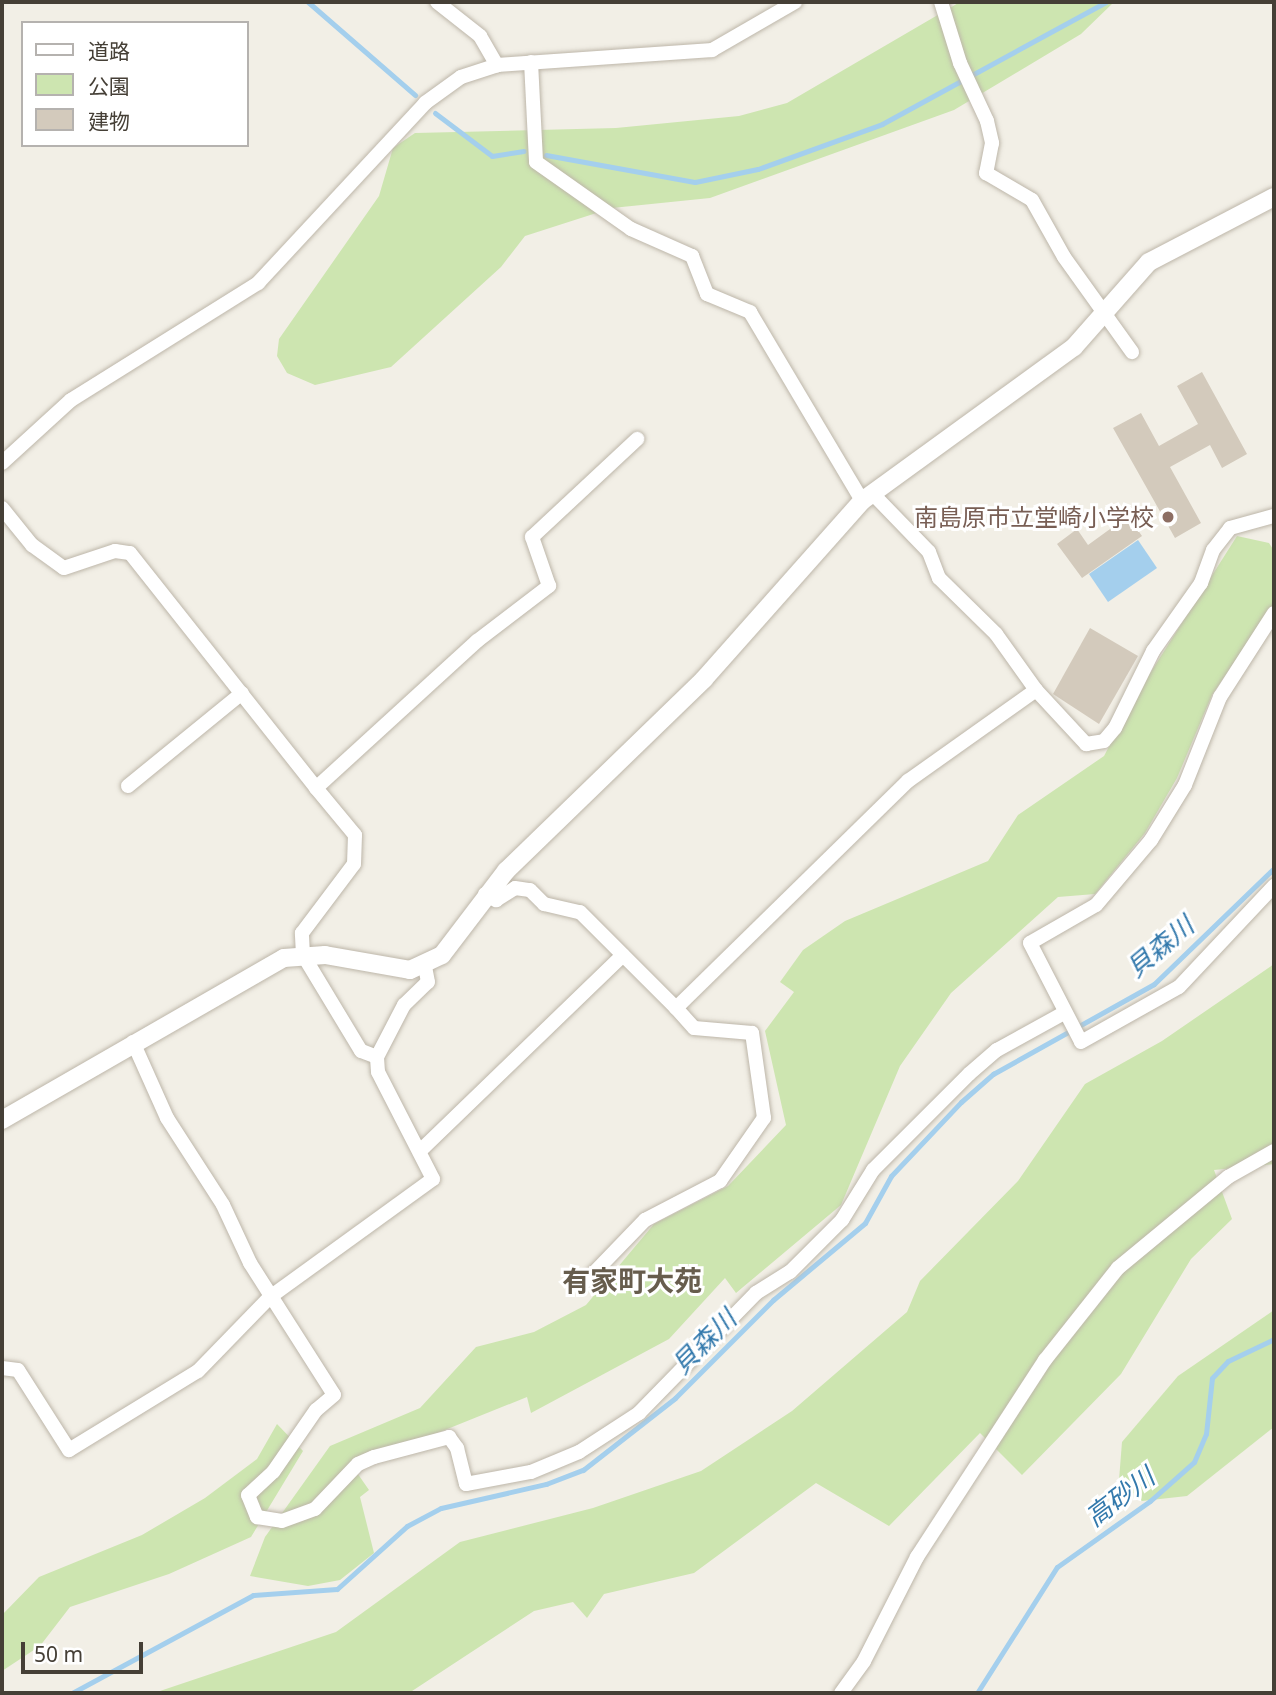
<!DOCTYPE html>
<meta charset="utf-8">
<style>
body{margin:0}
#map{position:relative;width:1276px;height:1695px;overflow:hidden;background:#f2efe6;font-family:"Noto Sans","Noto Sans JP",sans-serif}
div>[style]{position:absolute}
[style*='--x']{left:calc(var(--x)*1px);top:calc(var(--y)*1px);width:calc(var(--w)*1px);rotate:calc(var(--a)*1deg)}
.green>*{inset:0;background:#cde5b0}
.water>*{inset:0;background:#a4cfed}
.stream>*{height:5px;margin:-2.5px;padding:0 2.5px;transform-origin:2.5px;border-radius:2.5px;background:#a4cfed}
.building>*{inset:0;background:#d3cabc}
.roads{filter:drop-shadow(0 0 2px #bdb6a9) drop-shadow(0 0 2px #bdb6a9)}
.minor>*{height:14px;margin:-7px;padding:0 7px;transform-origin:7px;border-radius:7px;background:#fff}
.tertiary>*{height:18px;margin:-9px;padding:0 9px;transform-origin:9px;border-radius:9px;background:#fff}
.dots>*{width:19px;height:19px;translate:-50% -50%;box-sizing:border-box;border:4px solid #fff;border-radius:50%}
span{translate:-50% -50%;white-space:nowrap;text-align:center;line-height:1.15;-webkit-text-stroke:6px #fff;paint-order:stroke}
.education-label{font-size:24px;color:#785e54}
.right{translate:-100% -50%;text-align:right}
.water-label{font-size:26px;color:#3379ac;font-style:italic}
.quarter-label{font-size:28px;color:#675d4d;font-weight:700}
.frame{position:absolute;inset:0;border:4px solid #453f36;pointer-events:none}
.legend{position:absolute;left:21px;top:21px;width:228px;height:126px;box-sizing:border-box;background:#fff;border:2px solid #b5b2af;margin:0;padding:9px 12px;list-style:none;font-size:21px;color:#453f36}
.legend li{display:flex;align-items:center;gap:14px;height:35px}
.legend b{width:35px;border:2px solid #b5b2af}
.scale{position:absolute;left:21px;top:1642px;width:122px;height:32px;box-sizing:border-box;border:4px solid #453f36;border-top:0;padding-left:9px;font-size:21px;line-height:24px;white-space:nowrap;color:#453f36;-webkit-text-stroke:5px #fff;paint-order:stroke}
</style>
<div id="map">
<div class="green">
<i style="clip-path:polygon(960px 2px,1114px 2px,1081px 34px,954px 110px,710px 198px,612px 208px,525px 236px,501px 267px,391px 367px,315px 385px,287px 373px,277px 356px,279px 339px,379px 196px,393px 148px,415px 133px,616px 128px,739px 116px,787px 103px)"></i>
<i style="clip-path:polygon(1237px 536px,1269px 543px,1274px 551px,1274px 604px,1212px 695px,1177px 778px,1145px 833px,1095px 894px,1058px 897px,951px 993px,900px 1066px,841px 1205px,736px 1293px,725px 1278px,669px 1339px,531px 1413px,527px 1397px,353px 1467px,369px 1490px,360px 1497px,374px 1553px,340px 1580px,308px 1586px,250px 1576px,265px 1537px,330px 1446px,420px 1408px,476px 1347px,534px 1332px,586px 1305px,654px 1224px,728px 1186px,786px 1125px,765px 1031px,794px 992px,780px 982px,803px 950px,845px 921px,988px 861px,1018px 815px,1104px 756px,1135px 697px)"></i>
<i style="clip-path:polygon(1274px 964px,1274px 1164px,1214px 1170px,1232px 1219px,1191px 1259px,1121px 1374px,1022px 1475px,980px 1433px,889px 1526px,816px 1483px,694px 1573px,604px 1594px,587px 1618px,573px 1602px,534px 1611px,409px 1693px,154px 1693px,336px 1632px,460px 1542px,593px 1508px,701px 1471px,792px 1411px,907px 1312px,920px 1281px,1018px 1181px,1085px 1084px,1162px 1041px)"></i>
<i style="clip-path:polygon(1274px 1310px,1274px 1427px,1187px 1496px,1142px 1501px,1119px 1480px,1122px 1442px,1178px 1376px)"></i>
<i style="clip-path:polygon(277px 1424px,303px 1451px,251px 1537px,169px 1574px,70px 1607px,40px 1646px,2px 1671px,2px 1615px,39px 1577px,142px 1535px,205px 1498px,257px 1459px)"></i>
</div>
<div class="water">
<i style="clip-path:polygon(1138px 540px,1157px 568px,1108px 602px,1089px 574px)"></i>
</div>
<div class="stream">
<i style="--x:308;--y:2;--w:142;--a:41"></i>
<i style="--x:435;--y:113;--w:71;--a:37"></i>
<i style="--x:492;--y:156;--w:32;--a:-9"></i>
<i style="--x:546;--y:155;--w:151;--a:10.3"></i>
<i style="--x:695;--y:182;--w:64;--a:-11.7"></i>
<i style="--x:758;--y:169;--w:132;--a:-19.9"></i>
<i style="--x:882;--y:124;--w:255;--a:-28.6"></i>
<i style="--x:72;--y:1693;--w:206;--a:-28.4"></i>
<i style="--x:253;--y:1595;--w:84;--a:-4.1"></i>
<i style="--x:337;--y:1589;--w:94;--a:-42"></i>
<i style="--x:407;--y:1526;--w:38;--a:-28"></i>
<i style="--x:441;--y:1508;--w:108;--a:-12.9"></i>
<i style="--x:546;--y:1484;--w:40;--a:-21"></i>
<i style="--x:583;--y:1470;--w:117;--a:-38"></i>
<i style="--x:675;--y:1398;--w:139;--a:-45"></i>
<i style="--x:773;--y:1300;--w:120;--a:-39.9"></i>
<i style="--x:865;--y:1223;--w:54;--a:-61"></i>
<i style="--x:891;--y:1176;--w:102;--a:-46.6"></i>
<i style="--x:961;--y:1102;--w:43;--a:-41.2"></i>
<i style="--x:993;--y:1074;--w:184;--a:-29.2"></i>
<i style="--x:1154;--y:984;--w:167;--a:-44"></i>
<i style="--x:977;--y:1693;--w:149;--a:-57.6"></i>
<i style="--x:1057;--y:1567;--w:114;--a:-35.4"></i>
<i style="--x:1150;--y:1501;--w:59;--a:-41.6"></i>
<i style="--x:1194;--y:1462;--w:30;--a:-67"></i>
<i style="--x:1206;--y:1434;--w:56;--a:-83.9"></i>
<i style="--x:1212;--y:1378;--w:23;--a:-47"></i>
<i style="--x:1228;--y:1361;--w:51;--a:-25.6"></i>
</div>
<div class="building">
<i style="clip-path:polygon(1202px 372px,1247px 454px,1222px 468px,1210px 445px,1170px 467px,1201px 523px,1175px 538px,1113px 428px,1141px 413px,1159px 446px,1198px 424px,1177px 386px)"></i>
<i style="clip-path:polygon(1128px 516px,1142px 536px,1082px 578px,1057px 544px,1077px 529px,1088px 545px)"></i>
<i style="clip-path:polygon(1090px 628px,1138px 656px,1099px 724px,1053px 694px)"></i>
</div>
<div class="roads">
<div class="minor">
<i style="--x:437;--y:2;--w:55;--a:38.3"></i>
<i style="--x:480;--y:36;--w:34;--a:60"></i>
<i style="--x:941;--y:2;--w:64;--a:72.7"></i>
<i style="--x:960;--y:63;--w:64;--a:65"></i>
<i style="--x:987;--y:121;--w:23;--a:77"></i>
<i style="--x:992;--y:143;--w:31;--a:101"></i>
<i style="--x:986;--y:173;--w:53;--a:30.4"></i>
<i style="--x:1032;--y:200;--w:65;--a:60.7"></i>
<i style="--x:1064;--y:257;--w:117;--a:54.4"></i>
<i style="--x:531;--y:62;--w:100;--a:87.1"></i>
<i style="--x:536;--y:162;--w:116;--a:35.2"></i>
<i style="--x:631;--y:229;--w:67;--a:23.9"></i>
<i style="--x:692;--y:256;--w:41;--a:68.5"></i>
<i style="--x:707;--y:294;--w:47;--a:22.7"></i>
<i style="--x:750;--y:312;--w:220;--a:59.3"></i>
<i style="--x:2;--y:463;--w:93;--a:-42.4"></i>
<i style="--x:71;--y:400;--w:221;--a:-32"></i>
<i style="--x:258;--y:283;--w:246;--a:-47.1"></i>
<i style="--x:425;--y:103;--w:44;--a:-35.8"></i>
<i style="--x:461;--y:77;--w:38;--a:-18"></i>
<i style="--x:497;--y:65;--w:216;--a:-4"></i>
<i style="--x:712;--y:50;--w:96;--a:-30"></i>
<i style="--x:872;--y:493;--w:82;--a:46"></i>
<i style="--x:929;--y:552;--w:28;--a:69"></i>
<i style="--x:939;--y:578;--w:80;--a:44.5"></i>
<i style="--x:996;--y:634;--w:69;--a:54.5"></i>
<i style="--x:1036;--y:690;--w:74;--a:47.2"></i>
<i style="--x:1086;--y:744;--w:18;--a:-9"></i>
<i style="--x:1104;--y:741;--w:17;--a:-50"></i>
<i style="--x:1115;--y:728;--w:86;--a:-63.7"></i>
<i style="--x:1153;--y:651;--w:83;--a:-54.8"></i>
<i style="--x:1201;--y:583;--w:35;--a:-70"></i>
<i style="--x:1213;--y:550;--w:28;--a:-52"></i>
<i style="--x:1230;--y:528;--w:46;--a:-15.3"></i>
<i style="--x:2;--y:508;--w:48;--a:51"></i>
<i style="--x:32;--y:545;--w:39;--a:36"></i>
<i style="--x:64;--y:568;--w:54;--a:-18.4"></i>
<i style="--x:115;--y:551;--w:15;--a:8"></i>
<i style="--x:130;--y:553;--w:300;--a:51.6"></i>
<i style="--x:1274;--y:613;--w:100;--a:122.7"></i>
<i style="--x:1220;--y:697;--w:95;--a:111.7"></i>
<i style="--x:1185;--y:785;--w:65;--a:121.7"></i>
<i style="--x:1151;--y:840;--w:85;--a:130.2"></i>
<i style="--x:1096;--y:905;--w:76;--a:150.1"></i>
<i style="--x:1030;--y:943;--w:111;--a:62.7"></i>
<i style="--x:1081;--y:1042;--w:112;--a:-29.3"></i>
<i style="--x:1179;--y:987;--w:139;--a:-46.8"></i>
<i style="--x:128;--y:786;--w:147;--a:-39.2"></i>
<i style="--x:485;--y:894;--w:13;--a:29"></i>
<i style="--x:496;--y:900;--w:22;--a:-32"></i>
<i style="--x:515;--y:888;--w:15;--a:8"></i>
<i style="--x:530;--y:890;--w:20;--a:45"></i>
<i style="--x:544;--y:904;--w:37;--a:13"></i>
<i style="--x:580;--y:912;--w:136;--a:45"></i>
<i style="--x:676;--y:1008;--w:325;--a:-44.4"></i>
<i style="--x:908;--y:781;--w:157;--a:-35.4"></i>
<i style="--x:133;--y:1042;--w:83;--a:65.9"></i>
<i style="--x:167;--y:1118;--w:103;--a:57.2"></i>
<i style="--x:223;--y:1205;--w:64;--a:65"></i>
<i style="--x:250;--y:1263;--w:156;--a:57.5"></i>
<i style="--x:334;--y:1395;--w:23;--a:140"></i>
<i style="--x:316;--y:1410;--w:75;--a:124.7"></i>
<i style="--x:273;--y:1472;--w:34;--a:137"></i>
<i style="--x:248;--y:1495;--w:24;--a:68"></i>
<i style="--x:257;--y:1517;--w:25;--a:9"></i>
<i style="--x:282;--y:1521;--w:35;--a:-20"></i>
<i style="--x:315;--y:1509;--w:62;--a:-46.3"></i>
<i style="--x:358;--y:1464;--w:17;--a:-24"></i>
<i style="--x:374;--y:1457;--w:78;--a:-14.9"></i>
<i style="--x:449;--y:1437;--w:14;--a:54"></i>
<i style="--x:457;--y:1448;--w:37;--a:76"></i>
<i style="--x:466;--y:1484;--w:66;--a:-10.5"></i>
<i style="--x:531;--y:1472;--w:52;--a:-22.6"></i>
<i style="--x:579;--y:1452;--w:72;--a:-33"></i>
<i style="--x:639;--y:1413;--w:168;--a:-45.7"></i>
<i style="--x:756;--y:1293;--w:40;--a:-32"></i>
<i style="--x:790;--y:1272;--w:74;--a:-45"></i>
<i style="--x:842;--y:1220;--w:59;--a:-58.2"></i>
<i style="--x:873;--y:1170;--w:136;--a:-45"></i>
<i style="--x:969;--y:1074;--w:37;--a:-41"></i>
<i style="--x:997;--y:1050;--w:77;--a:-28.9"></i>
<i style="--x:377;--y:1057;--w:17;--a:-159"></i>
<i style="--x:361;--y:1051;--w:112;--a:-121.1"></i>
<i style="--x:303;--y:955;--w:22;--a:-93"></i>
<i style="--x:302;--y:933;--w:86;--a:-53"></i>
<i style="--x:354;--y:864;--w:29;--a:-88"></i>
<i style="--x:355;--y:835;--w:61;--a:-129.7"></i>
<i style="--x:316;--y:788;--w:218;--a:-42.4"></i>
<i style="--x:477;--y:641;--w:91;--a:-37.4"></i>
<i style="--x:549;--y:586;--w:52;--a:-109.1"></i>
<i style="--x:532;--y:537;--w:144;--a:-43"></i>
<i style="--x:420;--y:1151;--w:282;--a:-44"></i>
<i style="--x:586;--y:1281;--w:85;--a:-46"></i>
<i style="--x:645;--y:1220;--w:85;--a:-27.5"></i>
<i style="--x:720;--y:1181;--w:77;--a:-55.1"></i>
<i style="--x:764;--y:1118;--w:86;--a:-98"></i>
<i style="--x:752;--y:1033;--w:58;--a:-175.1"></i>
<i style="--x:694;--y:1028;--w:27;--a:-132"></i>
<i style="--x:2;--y:1368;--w:16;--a:7"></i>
<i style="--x:18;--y:1370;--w:95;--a:57.5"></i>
<i style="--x:69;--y:1450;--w:151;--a:-31.5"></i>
<i style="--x:198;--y:1371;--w:103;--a:-45.8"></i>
<i style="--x:270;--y:1297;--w:201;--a:-35.9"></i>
<i style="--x:433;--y:1179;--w:120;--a:-117.2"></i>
<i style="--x:378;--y:1072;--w:15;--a:-94"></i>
<i style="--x:377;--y:1057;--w:59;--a:-62.6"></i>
<i style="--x:404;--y:1005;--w:33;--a:-44"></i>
<i style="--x:428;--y:982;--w:15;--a:-101"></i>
<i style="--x:841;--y:1693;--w:39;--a:-54"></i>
<i style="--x:864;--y:1661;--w:117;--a:-63"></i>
<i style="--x:917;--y:1557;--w:235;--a:-57"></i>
<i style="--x:1045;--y:1360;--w:117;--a:-51.6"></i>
<i style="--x:1118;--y:1268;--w:143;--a:-39.6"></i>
<i style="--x:1228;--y:1177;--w:53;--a:-29.5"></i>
</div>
<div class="tertiary">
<i style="--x:2;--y:1120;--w:325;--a:-29.9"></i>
<i style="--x:284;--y:958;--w:41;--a:-4.2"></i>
<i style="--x:325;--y:955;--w:86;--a:10"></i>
<i style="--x:410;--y:970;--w:35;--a:-25"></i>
<i style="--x:442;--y:955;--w:106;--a:-52.7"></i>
<i style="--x:506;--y:871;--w:276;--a:-44.1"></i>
<i style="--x:704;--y:679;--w:238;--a:-48.4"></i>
<i style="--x:862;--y:501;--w:262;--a:-36"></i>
<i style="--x:1074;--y:347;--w:113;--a:-48.6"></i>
<i style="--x:1149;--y:262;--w:141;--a:-27.5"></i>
</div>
</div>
<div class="dots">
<i style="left:1168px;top:517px;background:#8d6e63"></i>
</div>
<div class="education-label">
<span class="right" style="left:1154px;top:517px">南島原市立堂崎小学校</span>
</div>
<div class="water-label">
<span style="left:1160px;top:947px;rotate:-40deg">貝森川</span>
<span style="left:704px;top:1342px;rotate:-45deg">貝森川</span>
<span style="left:1120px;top:1497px;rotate:-37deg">高砂川</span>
</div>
<div class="quarter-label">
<span style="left:632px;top:1280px">有家町大苑</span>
</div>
<div class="frame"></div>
<ul class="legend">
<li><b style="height:9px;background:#fff"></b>道路</li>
<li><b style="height:19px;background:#cde5b0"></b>公園</li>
<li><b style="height:19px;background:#d3cabc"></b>建物</li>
</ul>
<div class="scale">50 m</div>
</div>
